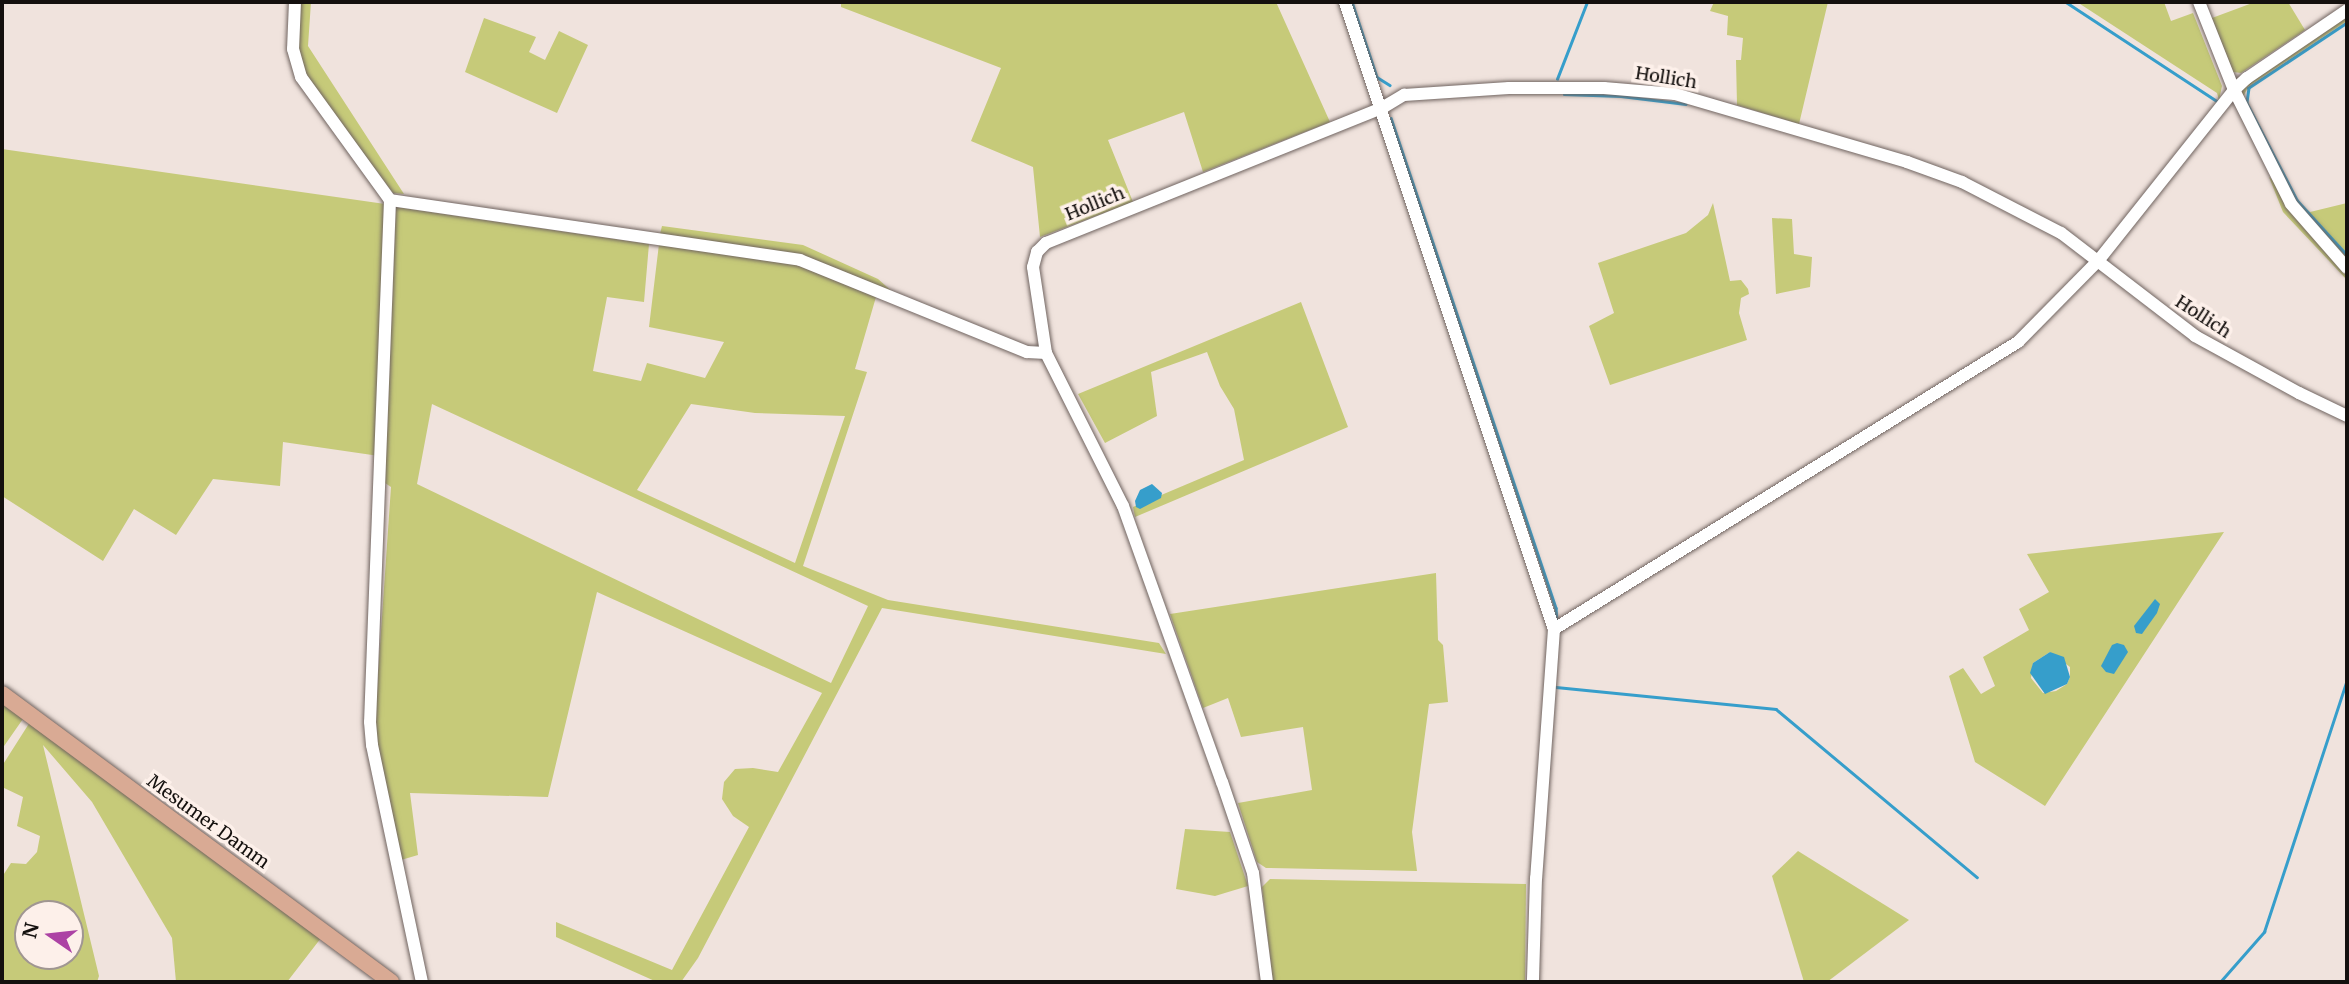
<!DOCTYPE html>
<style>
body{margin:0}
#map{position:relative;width:2349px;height:984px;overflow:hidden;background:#f0e3dd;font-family:Merriweather,serif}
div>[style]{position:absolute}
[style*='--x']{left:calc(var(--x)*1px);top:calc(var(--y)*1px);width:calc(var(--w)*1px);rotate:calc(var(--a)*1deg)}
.green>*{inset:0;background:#c6ca79}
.water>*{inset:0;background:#369ecb}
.stream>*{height:2.5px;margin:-1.25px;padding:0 1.25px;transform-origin:1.25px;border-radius:1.25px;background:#369ecb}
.roads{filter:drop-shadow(0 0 2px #706460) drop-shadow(0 0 2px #706460)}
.minor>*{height:12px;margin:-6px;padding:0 6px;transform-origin:6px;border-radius:6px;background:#fff}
.major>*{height:16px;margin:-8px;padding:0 8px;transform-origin:8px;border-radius:8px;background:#d9aa94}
span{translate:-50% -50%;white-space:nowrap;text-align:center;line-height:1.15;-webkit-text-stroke:7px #fdf0ea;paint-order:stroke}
.street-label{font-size:18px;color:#14100e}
.frame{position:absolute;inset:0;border:4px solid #14100e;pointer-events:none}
.north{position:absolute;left:14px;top:900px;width:70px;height:70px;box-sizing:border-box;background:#fdf0ea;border:2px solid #a09692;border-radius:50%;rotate:284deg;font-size:19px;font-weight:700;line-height:28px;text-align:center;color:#14100e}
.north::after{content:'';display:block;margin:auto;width:24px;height:32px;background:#ac42a4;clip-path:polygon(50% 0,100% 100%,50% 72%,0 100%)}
</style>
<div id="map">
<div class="green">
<i style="clip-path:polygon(301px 2px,311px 2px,308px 46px,404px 194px,393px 193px,304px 74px,298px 45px)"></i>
<i style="clip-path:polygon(841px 2px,1276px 2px,1330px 122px,1203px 172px,1184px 112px,1108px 140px,1133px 202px,1040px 237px,1033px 167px,971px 141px,1001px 68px,841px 7px)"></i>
<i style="clip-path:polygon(1714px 2px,1828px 2px,1799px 124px,1737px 105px,1736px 60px,1741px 60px,1743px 38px,1727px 35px,1728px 16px,1710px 11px)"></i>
<i style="clip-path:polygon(2077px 2px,2164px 2px,2171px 21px,2193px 13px,2222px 86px,2219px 100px,2217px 93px)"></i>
<i style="clip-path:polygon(2255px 2px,2288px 2px,2305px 30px,2241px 73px,2233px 72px,2212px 18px)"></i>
<i style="clip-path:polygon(2347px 15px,2347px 21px,2248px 87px,2242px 99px,2242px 88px)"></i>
<i style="clip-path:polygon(484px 18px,536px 37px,529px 52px,545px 60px,559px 31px,588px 45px,557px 113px,465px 72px)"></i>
<i style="clip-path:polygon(2px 149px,385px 204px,379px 456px,283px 442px,280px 486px,213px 479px,176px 535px,134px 509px,103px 561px,2px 496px)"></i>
<i style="clip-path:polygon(2269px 177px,2310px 212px,2347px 203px,2347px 280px,2283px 212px)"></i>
<i style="clip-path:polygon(1713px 203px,1730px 281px,1741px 280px,1748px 289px,1749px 294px,1741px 298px,1739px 313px,1747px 340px,1610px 385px,1589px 326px,1614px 313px,1598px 263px,1686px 233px,1708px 215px)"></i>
<i style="clip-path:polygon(evenodd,396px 207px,649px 244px,644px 302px,607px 297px,593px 371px,641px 381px,647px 363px,705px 378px,724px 342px,649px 327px,659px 244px,797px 265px,876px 297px,855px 369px,867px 372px,803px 566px,888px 600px,1159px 643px,1166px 654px,882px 608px,698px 958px,681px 982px,657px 982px,556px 937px,556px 922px,672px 970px,749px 827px,733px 816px,722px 799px,724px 782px,735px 769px,753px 768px,778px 772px,822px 693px,597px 592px,548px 797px,410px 793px,418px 855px,401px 860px,376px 749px,375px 718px,391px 487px,385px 483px,396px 207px,432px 404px,868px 606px,831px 683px,417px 484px,432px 404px,396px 207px,691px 404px,755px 413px,845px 416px,795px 563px,637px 490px,691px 404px)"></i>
<i style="clip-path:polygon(1772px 218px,1792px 219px,1794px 254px,1812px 257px,1810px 287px,1776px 294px)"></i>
<i style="clip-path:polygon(662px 226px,803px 245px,878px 279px,895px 294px,799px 256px,660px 234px)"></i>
<i style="clip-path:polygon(1301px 302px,1348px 427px,1135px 517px,1133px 507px,1244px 460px,1234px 409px,1220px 386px,1207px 352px,1151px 372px,1157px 416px,1105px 443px,1078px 394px)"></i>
<i style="clip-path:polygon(evenodd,2224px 532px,2045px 806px,1975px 762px,1949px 676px,1963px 668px,1981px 694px,1995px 686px,1983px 657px,2029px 630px,2019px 609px,2049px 592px,2027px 554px,2224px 532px,2050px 652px,2070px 667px,2070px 677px,2067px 684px,2056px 691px,2043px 693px,2031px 678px,2033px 663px,2050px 652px)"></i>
<i style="clip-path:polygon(1436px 573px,1438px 640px,1443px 645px,1448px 702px,1429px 704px,1412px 832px,1417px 871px,1266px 868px,1257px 862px,1238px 803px,1312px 790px,1303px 727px,1241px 737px,1228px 698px,1203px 708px,1170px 614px)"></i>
<i style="clip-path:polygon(2px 700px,25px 716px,2px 749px,4px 722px)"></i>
<i style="clip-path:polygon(evenodd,30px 722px,321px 938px,287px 982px,176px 982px,172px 938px,92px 802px,43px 745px,99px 976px,97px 982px,2px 982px,2px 877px,11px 863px,26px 864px,37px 852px,40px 836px,17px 826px,23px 797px,2px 787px,2px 766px,30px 722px,28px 914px,70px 914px,70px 956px,28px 956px,28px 914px)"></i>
<i style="clip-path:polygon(1185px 829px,1230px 832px,1248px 886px,1215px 896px,1176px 889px)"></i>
<i style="clip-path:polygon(1798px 851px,1909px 920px,1827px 982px,1804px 982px,1772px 876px)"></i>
<i style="clip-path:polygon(1270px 879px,1526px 884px,1525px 982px,1273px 982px,1262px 887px)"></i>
</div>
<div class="water">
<i style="clip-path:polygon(1152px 484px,1162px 493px,1161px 498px,1140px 509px,1136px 507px,1135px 501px,1140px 490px)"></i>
<i style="clip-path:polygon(2155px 599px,2160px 604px,2157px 613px,2142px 634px,2136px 633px,2134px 626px)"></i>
<i style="clip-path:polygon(2117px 643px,2124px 645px,2128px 652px,2114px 674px,2106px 672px,2101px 666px,2112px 645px)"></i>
<i style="clip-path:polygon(2050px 652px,2064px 657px,2070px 677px,2067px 684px,2045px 694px,2030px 673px,2033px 663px)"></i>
</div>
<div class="stream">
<i style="--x:1352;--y:2;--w:79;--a:71.6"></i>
<i style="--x:1377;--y:77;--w:15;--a:32"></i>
<i style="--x:2066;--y:2;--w:181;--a:33.3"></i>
<i style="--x:2347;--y:23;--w:118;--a:146.4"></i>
<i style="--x:2249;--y:88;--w:15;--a:98"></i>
<i style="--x:2247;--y:103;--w:109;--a:62.7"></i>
<i style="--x:2297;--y:200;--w:74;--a:47.7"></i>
<i style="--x:1557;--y:79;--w:83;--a:-68.7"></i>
<i style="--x:1564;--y:94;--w:57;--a:2"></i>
<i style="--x:1621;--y:96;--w:65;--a:7"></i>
<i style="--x:1391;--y:118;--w:517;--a:71.39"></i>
<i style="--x:1556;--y:608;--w:13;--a:86"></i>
<i style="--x:1556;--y:687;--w:221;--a:5.7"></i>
<i style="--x:1776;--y:709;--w:262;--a:39.9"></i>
<i style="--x:2220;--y:982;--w:67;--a:-48.7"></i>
<i style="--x:2264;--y:932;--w:265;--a:-71.8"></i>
</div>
<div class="roads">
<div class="minor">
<i style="--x:295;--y:2;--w:47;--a:92.4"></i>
<i style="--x:293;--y:49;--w:29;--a:74"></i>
<i style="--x:301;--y:77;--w:152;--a:54.1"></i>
<i style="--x:390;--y:200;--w:414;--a:8.3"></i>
<i style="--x:800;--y:260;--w:245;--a:22.1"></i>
<i style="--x:1027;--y:352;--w:19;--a:3"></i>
<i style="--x:1046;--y:353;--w:171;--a:63.3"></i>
<i style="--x:1123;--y:506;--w:293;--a:70.3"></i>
<i style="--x:1222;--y:782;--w:96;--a:71.2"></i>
<i style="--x:1253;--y:873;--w:110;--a:82.7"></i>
<i style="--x:1345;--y:2;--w:661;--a:71.57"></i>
<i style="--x:1554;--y:629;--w:250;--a:94.1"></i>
<i style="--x:1536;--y:878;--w:104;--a:91.7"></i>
<i style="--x:2199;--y:2;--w:95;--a:68.3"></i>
<i style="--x:2234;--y:90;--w:127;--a:63.4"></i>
<i style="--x:2291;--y:204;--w:85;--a:48.8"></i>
<i style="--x:390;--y:200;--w:522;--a:92.19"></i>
<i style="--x:370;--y:722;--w:23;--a:85"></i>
<i style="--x:372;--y:745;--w:242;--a:78.1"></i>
<i style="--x:1046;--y:353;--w:87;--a:-98.6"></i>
<i style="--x:1033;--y:267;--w:16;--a:-75"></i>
<i style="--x:1037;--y:252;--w:13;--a:-45"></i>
<i style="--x:1046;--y:243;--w:362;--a:-21.9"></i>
<i style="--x:1382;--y:108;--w:26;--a:-31"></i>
<i style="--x:1404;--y:95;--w:105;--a:-3.8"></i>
<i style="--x:1509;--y:88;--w:95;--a:0"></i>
<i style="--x:1604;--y:88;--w:71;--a:4.8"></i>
<i style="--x:1675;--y:94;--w:242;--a:16.3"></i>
<i style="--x:1907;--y:162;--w:59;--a:20"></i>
<i style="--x:1962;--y:182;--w:111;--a:27.3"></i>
<i style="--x:2061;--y:233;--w:169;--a:37.5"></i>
<i style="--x:2195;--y:336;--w:119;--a:28.7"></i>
<i style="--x:2299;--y:393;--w:53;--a:25.6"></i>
<i style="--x:1554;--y:629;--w:546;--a:-31.74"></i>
<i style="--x:2018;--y:342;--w:114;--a:-45.4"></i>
<i style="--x:2098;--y:261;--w:218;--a:-51.5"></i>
<i style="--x:2234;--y:90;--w:18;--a:-43"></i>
<i style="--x:2247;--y:78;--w:121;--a:-34.2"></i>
</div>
<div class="major">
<i style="--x:2;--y:694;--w:484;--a:36.5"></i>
</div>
</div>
<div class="street-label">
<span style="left:1666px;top:78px;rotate:9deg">Hollich</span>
<span style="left:1095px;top:204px;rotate:-22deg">Hollich</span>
<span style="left:2203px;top:317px;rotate:33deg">Hollich</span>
<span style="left:208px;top:822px;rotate:36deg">Mesumer Damm</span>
</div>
<div class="frame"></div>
<div class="north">N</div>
</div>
